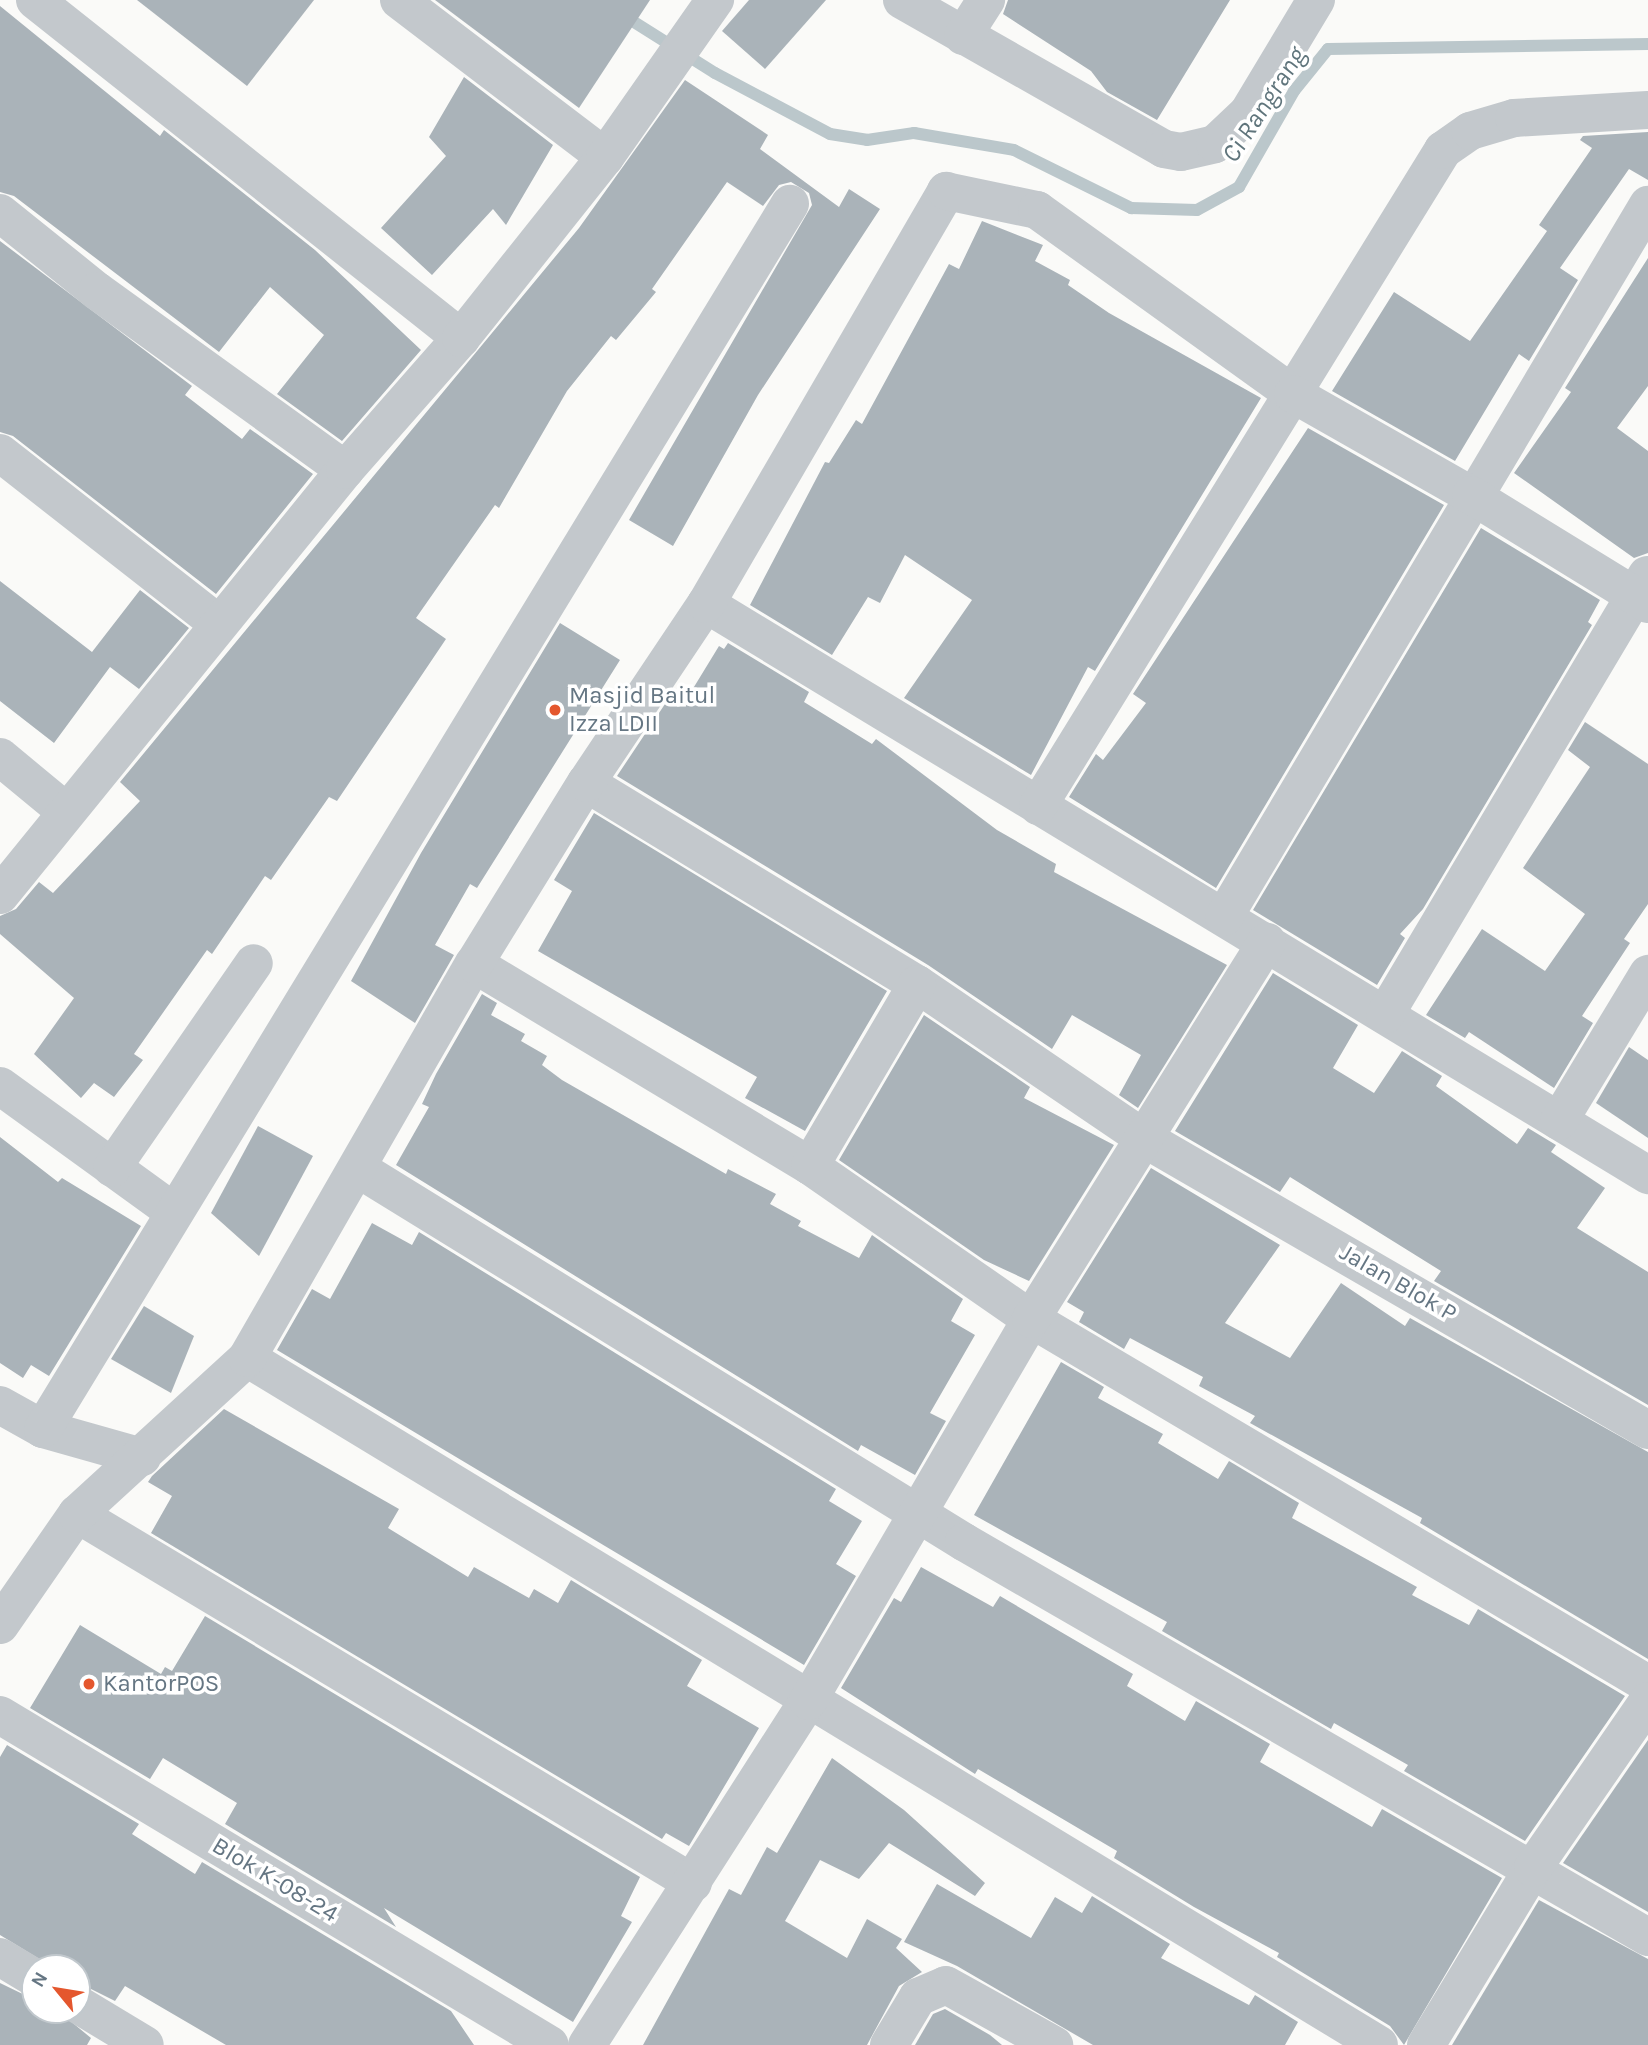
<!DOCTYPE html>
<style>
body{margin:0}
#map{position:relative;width:1648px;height:2045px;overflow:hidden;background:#fafaf8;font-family:Karla,sans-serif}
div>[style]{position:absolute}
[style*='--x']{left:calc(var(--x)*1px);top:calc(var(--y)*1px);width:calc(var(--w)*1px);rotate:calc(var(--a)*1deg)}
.stream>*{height:12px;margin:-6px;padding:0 6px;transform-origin:6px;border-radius:6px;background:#bbc7cb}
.building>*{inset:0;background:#aab3b9}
.minor>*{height:38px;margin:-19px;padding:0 19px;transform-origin:19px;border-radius:19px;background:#c3c8cc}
.dots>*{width:19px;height:19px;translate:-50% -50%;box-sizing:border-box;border:4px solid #fff;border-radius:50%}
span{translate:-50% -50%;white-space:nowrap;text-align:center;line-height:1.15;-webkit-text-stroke:7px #fff;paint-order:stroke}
.poi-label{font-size:24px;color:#657683}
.left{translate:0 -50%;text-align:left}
.street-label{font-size:24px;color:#657683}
.water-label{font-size:26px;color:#60757c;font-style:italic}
.north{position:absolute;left:21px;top:1954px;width:70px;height:70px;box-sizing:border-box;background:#fff;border:2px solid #c1c8cd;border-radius:50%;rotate:300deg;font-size:19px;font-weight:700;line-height:28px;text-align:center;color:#657683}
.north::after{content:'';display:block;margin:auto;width:24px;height:32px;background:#e4572e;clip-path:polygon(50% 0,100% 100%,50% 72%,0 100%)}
</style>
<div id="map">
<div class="stream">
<i style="--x:599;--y:0;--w:137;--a:32.2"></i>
<i style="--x:715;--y:73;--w:130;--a:27.9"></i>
<i style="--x:830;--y:134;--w:37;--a:9"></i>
<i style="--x:867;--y:140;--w:48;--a:-8.5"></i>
<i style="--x:914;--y:133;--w:101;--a:9.6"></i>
<i style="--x:1014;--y:150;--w:131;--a:26.4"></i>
<i style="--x:1131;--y:208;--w:66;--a:1.7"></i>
<i style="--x:1197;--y:210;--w:48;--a:-28.7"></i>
<i style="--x:1239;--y:187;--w:111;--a:-60.2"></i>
<i style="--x:1294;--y:91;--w:54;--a:-51"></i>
<i style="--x:1328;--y:49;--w:320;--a:-0.9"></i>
</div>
<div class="building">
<i style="clip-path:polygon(137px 0,314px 0,247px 86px)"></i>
<i style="clip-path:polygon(435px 0,650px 0,579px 108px)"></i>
<i style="clip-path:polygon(749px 0,826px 0,765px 69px,722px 31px)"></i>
<i style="clip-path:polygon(1008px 0,1230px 0,1157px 120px,1107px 92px,1091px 71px,1003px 14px)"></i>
<i style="clip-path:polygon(0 6px,160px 136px,164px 130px,315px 250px,421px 350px,342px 441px,277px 394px,324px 335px,270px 287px,219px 352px,14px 196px,0 192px)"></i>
<i style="clip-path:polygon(464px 77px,553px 145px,506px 225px,493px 209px,432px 275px,381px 228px,446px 156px,429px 137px)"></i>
<i style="clip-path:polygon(685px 80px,768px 135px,760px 149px,839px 207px,849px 189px,880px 209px,758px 395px,673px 546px,629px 520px,812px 205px,809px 193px,791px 182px,779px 185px,763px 206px,727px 182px,652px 289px,656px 292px,616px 340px,611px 336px,567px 391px,499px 508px,495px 505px,416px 618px,446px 639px,337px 801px,329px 797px,271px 880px,265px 876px,212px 954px,207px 950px,134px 1054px,143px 1060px,114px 1097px,94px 1083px,81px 1098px,34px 1054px,74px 998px,0 934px,0 916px,16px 909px,39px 882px,53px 893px,140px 801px,120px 782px,579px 228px)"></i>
<i style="clip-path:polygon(1648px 132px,1648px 180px,1629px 169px,1560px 268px,1578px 280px,1529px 361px,1519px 354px,1455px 461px,1332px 391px,1394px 292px,1470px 341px,1547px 231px,1539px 225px,1592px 148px,1580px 140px,1583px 136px)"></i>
<i style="clip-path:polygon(982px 221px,1043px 245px,1035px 261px,1070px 280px,1068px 285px,1109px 313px,1261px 398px,1095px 671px,1088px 667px,1031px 775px,904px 698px,972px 600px,905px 555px,880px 603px,868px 597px,832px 655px,750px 605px,825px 462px,829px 463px,856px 420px,862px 424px,949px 264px,959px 269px)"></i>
<i style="clip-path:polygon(0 241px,192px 386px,185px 395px,242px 439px,250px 429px,313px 474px,216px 594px,13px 436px,0 432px)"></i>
<i style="clip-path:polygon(1648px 258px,1648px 386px,1617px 428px,1648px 451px,1648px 553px,1634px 558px,1514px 473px,1571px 392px,1565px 388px)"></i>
<i style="clip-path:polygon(1308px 428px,1444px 505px,1216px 888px,1069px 797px,1096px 754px,1103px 760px,1146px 703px,1133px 694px)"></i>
<i style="clip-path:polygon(1481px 528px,1600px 600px,1588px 622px,1592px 625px,1423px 909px,1400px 934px,1405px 938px,1377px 985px,1253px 910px)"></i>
<i style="clip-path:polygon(0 581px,92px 652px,140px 590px,189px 628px,139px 689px,110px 667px,54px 743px,0 701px)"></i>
<i style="clip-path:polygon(560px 623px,620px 660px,477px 888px,470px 884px,435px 945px,454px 955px,415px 1023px,351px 981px,421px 853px)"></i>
<i style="clip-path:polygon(728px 643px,809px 692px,804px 702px,872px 744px,876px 739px,997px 830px,1056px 864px,1054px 872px,1227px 965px,1138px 1108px,1119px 1095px,1141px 1055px,1072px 1015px,1052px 1049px,928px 965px,617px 776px,673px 692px,686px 700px,719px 646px,724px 649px)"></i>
<i style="clip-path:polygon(1585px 722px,1648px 764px,1648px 904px,1624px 939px,1630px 943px,1582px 1016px,1593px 1023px,1554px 1088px,1469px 1032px,1465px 1038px,1426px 1015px,1482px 929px,1545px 971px,1585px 914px,1523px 868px,1590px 767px,1568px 750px)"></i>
<i style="clip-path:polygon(594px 813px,887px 991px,805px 1131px,745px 1098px,757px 1077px,538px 951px,572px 891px,554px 880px)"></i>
<i style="clip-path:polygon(1273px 973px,1358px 1025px,1333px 1068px,1374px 1093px,1402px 1051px,1442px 1076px,1436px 1086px,1517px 1144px,1528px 1128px,1556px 1145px,1551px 1152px,1605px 1188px,1577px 1228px,1648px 1272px,1648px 1405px,1434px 1281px,1441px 1271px,1290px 1177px,1280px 1192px,1175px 1131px)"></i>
<i style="clip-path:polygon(482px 994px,497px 1003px,491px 1015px,525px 1034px,521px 1041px,547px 1056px,542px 1065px,562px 1080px,726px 1174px,728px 1169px,776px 1194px,770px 1204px,801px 1221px,798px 1226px,859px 1258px,872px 1235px,963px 1299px,951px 1321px,975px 1335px,930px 1413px,946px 1421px,915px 1475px,861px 1445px,858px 1451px,396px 1165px,429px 1107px,422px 1104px,436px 1074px)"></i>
<i style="clip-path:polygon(924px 1015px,1030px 1087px,1024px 1098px,1114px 1145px,1029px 1281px,984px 1260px,839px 1160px)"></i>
<i style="clip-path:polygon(1629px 1047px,1648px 1060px,1648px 1138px,1596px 1103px)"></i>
<i style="clip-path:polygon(258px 1126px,313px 1156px,259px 1256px,211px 1213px)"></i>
<i style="clip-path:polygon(0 1137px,58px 1182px,62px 1178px,141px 1226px,49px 1376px,31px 1365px,23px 1378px,0 1363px)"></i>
<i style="clip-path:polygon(1151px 1168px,1280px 1245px,1225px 1323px,1290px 1358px,1341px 1283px,1405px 1326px,1410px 1318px,1648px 1452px,1648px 1659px,1420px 1523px,1422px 1518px,1250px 1423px,1255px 1416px,1199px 1386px,1203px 1377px,1130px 1338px,1124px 1349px,1079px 1322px,1084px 1312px,1067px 1302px)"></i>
<i style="clip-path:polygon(372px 1223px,412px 1245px,419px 1232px,836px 1489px,829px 1501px,862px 1521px,836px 1564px,856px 1576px,804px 1665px,277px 1350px,312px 1289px,330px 1299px)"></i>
<i style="clip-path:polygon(144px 1306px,194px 1336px,171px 1393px,111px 1359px)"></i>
<i style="clip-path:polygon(1061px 1362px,1104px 1387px,1098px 1398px,1163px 1434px,1158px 1443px,1218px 1479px,1229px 1461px,1299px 1503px,1292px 1518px,1417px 1587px,1412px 1595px,1469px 1625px,1478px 1609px,1625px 1696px,1525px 1841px,1404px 1771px,1408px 1765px,1334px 1723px,1331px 1729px,1162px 1631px,1167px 1622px,974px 1515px)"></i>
<i style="clip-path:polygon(224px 1409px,399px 1509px,388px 1528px,468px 1577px,474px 1567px,529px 1598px,534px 1589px,558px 1603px,571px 1580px,702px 1660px,687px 1686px,759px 1728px,689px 1846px,666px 1833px,662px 1839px,151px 1533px,172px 1496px,148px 1482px,152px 1476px)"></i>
<i style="clip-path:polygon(921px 1567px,993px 1607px,1000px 1596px,1061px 1632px,1133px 1674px,1127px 1686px,1185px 1721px,1196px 1701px,1270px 1744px,1260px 1762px,1372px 1827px,1382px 1809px,1502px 1878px,1404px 2045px,1390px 2026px,1277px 1957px,1279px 1953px,1194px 1907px,1114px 1858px,1117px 1851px,978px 1769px,975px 1774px,841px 1688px,894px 1598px,901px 1602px)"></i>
<i style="clip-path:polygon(205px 1616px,640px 1877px,621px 1916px,632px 1922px,573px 2022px,384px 1908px,396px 1927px,225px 1824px,237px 1803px,163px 1758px,150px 1779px,30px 1708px,80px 1625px,161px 1674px,165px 1667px,172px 1671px)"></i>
<i style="clip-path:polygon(1648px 1740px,1648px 1912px,1563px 1863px)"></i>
<i style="clip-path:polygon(7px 1745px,139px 1824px,132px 1834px,195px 1874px,202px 1862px,451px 2011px,474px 2045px,226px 2045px,125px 1986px,115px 2001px,77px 1982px,77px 1968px,54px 1968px,0 1935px,0 1757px)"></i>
<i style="clip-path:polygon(832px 1758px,904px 1810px,985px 1883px,975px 1896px,889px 1843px,859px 1879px,820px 1860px,785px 1921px,847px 1958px,867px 1919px,902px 1939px,896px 1948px,922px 1972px,899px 1986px,867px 2045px,643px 2045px,729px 1889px,741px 1895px,767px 1847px,777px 1853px)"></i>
<i style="clip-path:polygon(937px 1884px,1031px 1938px,1055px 1897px,1082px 1913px,1092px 1896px,1170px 1944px,1161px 1958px,1249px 2005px,1255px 1995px,1298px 2022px,1285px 2045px,1093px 2045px,957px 1966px,904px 1942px)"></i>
<i style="clip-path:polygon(1539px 1900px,1648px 1959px,1648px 2045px,1452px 2045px)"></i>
<i style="clip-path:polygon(0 1983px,35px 2000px,35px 2010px,57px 2010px,91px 2038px,87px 2045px,0 2045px)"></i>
<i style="clip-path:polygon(945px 2009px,990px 2035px,1002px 2045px,915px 2045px,933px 2014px)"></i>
</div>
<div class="minor">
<i style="--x:35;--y:0;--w:544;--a:38.43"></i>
<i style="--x:399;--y:0;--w:259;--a:37.3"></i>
<i style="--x:902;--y:0;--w:301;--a:29.6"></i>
<i style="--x:1164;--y:149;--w:17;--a:10"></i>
<i style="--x:1181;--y:152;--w:35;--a:-13"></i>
<i style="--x:1215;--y:144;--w:45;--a:-43.2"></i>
<i style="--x:1248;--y:113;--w:132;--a:-59"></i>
<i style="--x:963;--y:36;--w:43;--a:-57.4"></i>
<i style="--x:0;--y:213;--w:124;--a:38.8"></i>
<i style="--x:97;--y:291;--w:306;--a:35.8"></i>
<i style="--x:0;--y:453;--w:278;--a:38"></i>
<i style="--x:706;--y:604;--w:1102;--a:31.22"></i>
<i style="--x:0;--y:757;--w:83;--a:39.6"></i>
<i style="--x:586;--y:783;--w:387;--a:31.3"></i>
<i style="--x:917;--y:984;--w:276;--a:34.2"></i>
<i style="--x:1145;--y:1139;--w:581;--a:30.05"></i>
<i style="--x:1038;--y:806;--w:771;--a:-58.31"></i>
<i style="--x:1443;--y:150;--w:33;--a:-35"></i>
<i style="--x:1470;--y:131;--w:46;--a:-16.5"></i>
<i style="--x:1514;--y:118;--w:134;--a:-3.4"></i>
<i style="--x:0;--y:895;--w:547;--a:-50.93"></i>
<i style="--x:345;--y:470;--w:176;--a:-48.7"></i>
<i style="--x:461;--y:338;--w:231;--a:-51.5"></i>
<i style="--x:605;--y:157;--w:192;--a:-55"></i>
<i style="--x:1224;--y:917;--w:829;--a:-59.23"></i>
<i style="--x:474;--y:964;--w:392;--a:31"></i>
<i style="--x:810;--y:1166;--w:269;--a:34.7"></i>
<i style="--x:1031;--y:1319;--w:717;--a:30.61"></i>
<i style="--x:1385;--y:1015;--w:512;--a:-59.23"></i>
<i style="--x:0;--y:1086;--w:215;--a:35.9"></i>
<i style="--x:1559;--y:1121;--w:172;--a:-58.8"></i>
<i style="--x:810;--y:1166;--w:211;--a:-59.5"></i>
<i style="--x:112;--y:1168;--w:249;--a:-55.3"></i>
<i style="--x:357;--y:1168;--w:713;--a:31.64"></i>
<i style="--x:964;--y:1542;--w:790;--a:30.01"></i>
<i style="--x:247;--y:1358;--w:1324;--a:31.25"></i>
<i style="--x:0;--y:1405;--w:49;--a:29.2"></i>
<i style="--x:43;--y:1429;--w:103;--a:15.8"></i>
<i style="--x:43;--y:1429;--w:1435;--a:-58.63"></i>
<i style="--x:77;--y:1514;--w:718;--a:30.92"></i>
<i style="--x:0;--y:1625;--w:135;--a:-55.3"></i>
<i style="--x:77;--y:1514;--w:231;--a:-42.5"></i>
<i style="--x:247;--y:1358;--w:455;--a:-60.1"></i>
<i style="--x:474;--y:964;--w:213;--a:-58.3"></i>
<i style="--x:586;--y:783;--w:216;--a:-56.2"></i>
<i style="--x:706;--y:604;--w:478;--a:-59.8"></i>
<i style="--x:946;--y:191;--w:93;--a:11.8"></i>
<i style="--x:1037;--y:210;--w:315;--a:35.7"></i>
<i style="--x:1293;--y:394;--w:205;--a:29.6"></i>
<i style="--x:1471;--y:495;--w:208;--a:31.6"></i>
<i style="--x:0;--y:1715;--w:641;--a:30.96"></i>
<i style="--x:0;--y:1957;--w:41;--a:31"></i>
<i style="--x:77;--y:2004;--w:79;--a:31.1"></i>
<i style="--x:587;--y:2045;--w:409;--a:-57.3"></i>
<i style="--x:808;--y:1701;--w:442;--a:-59.7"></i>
<i style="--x:1031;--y:1319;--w:445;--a:-58"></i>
<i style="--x:889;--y:2045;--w:56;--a:-58.9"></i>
<i style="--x:918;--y:1997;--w:30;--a:-23"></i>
<i style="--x:946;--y:1985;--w:124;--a:29.1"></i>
<i style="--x:1426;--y:2045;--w:207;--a:-58.8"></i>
<i style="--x:1533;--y:1868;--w:203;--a:-55.4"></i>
</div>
<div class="dots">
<i style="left:555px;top:710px;background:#e4572e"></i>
<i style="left:89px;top:1684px;background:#e4572e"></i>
</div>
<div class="poi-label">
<span class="left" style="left:569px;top:710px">Masjid Baitul<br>Izza LDII</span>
<span class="left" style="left:103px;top:1684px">KantorPOS</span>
</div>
<div class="street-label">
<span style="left:1398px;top:1283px;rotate:30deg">Jalan Blok P</span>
<span style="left:275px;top:1880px;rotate:31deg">Blok K-08-24</span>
</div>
<div class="water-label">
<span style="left:1264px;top:105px;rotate:-57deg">Ci Rangrang</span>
</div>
<div class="north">N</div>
</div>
